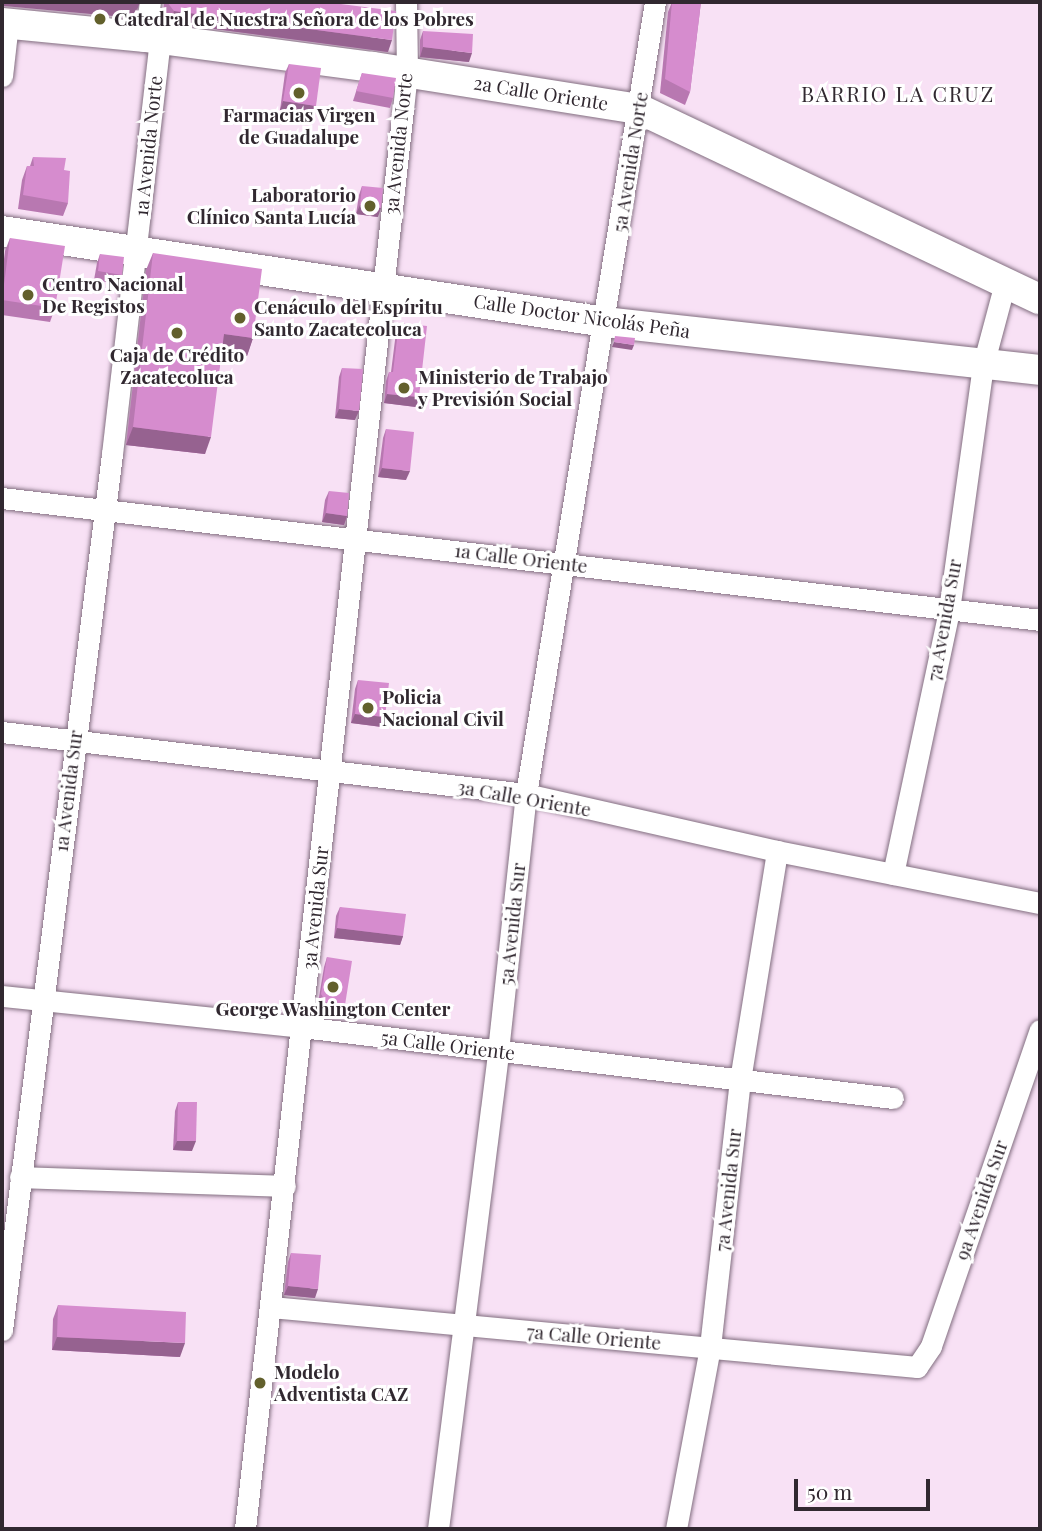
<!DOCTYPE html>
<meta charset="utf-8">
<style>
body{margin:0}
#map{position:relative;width:1042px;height:1531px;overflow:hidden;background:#f8e1f5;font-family:"Playfair Display",serif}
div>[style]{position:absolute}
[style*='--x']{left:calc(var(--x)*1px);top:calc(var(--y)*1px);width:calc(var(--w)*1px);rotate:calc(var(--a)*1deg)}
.roads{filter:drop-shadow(0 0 2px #826e80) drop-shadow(0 0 2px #826e80)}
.minor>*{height:21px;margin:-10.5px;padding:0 10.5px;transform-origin:10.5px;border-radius:10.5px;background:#fff}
.secondary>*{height:30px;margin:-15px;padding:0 15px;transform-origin:15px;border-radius:15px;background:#fff}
.wall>*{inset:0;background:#b878b1}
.shaded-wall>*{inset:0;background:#966290}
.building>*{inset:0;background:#d68cce}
.dots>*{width:19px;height:19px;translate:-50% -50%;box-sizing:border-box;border:4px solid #fff;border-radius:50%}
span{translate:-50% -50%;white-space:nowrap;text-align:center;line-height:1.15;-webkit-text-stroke:6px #fff;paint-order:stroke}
.poi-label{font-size:19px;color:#312830;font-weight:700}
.left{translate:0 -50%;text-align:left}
.right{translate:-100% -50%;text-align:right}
.street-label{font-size:19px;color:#312830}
.neighbourhood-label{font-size:21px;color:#312830;letter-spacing:2px}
.frame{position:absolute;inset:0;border:4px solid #312830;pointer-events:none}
.scale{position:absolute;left:794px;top:1479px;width:136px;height:32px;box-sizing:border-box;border:4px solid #312830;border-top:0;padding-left:9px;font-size:21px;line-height:24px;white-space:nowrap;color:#312830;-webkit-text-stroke:5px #fff;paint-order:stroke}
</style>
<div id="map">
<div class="roads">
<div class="minor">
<i style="--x:145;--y:37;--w:35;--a:-82"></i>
<i style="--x:2;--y:76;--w:53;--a:-83.5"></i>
<i style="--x:2;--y:498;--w:1045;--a:6.7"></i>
<i style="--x:2;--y:732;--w:528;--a:6.75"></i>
<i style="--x:526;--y:794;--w:257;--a:12.8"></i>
<i style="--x:777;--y:851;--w:268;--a:11.2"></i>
<i style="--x:893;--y:874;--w:270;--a:-78"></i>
<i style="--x:949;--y:610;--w:247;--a:-82.1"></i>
<i style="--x:983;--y:365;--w:85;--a:-75"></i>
<i style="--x:2;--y:996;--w:302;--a:5.9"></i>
<i style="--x:302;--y:1027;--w:595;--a:6.85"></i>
<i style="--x:20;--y:1177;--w:265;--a:1.9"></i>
<i style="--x:271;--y:1307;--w:649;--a:5.31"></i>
<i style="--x:917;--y:1367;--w:25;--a:-56"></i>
<i style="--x:931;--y:1346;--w:334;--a:-71"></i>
<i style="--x:2;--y:1330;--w:883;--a:-82.84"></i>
<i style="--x:112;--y:454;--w:417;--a:-83.4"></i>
<i style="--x:245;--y:1529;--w:1428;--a:-83.65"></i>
<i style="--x:403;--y:110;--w:37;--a:-84"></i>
<i style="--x:407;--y:73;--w:71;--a:-90.8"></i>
<i style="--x:438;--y:1529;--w:482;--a:-82.8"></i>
<i style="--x:498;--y:1051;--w:259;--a:-83.8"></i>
<i style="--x:526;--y:794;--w:802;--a:-80.75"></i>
<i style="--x:676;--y:1529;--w:185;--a:-79.4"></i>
<i style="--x:710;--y:1347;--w:269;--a:-83.6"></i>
<i style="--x:740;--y:1080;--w:232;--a:-80.8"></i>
</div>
<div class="secondary">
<i style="--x:2;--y:23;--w:144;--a:5.6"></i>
<i style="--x:145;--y:37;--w:230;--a:7.5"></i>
<i style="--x:373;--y:67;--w:269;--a:9"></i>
<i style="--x:639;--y:109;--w:444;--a:25.4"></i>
<i style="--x:2;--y:231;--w:610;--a:8.58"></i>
<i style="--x:605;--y:322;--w:438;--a:6.3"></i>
</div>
</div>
<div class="wall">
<i style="clip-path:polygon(164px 2px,325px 2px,388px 52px,170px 23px,163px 14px)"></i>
<i style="clip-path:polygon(672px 2px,701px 2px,690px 92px,685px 105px,660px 93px,668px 12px)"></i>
<i style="clip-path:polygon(423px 31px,469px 62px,420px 57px,420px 40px)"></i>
<i style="clip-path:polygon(289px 64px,316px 106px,312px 115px,280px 110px,285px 73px)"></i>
<i style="clip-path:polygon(362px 73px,393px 98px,390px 108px,353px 101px)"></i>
<i style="clip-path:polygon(33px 157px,64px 170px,68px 203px,63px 216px,18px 209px,22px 180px,27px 166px,30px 166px)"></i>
<i style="clip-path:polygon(362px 186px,378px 217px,356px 214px,359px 195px)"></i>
<i style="clip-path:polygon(10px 238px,55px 308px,50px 322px,2px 315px,2px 275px,5px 251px)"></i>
<i style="clip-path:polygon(153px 253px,253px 338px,247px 356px,222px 352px,205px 454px,126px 445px,146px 270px)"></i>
<i style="clip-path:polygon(100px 254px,122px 275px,118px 284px,94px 280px,97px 263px)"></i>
<i style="clip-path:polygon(399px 323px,419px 397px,416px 407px,384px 403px,386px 381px,389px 372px,391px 372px,396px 332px)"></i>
<i style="clip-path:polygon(342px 368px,355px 420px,335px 418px,339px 377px)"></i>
<i style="clip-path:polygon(386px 429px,406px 480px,378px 477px,383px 438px)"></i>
<i style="clip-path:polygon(329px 491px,347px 516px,344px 525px,322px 522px,325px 500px)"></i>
<i style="clip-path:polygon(358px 680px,385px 717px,382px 727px,351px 723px,355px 689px)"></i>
<i style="clip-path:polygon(340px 907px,403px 936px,400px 945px,334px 938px,336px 916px)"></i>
<i style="clip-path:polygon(327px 957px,345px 1005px,342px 1014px,323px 1011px,318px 1003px,324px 967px)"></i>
<i style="clip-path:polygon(178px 1102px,192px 1151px,173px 1150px,175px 1111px)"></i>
<i style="clip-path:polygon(291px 1253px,315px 1298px,284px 1295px,288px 1262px)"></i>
<i style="clip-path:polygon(58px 1305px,180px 1357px,52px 1350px,53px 1319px)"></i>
</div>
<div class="shaded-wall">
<i style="clip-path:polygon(2px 2px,140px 2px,134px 18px,4px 6px,2px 6px)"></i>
<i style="clip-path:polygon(174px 11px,392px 40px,388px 52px,170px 23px)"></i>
<i style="clip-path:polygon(423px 47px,472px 53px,469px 62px,420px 57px)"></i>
<i style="clip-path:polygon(283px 101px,316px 106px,312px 115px,280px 110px)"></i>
<i style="clip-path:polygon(360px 205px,381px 208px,378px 217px,356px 214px)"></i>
<i style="clip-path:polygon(224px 334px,253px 338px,247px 356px,218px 352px)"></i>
<i style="clip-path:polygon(614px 342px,634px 345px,632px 350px,612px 347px)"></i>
<i style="clip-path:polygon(387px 394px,419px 397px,416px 407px,384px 403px)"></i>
<i style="clip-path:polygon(339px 409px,359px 411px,355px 420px,335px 418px)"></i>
<i style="clip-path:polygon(133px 427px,211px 437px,205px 454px,126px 445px)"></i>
<i style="clip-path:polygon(382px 468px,410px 471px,406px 480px,378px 477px)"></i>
<i style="clip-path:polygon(326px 513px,347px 516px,344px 525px,322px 522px)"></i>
<i style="clip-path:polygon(355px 714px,385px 717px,382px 727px,351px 723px)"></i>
<i style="clip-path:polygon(337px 928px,403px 936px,400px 945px,334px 938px)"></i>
<i style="clip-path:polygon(177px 1141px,196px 1141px,192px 1151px,173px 1150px)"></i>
<i style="clip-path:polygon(288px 1286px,318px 1289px,315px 1298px,284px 1295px)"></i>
<i style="clip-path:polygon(57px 1337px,185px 1343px,180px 1357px,52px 1350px)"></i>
</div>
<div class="building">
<i style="clip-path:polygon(167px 2px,325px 2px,396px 11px,392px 40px,174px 11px)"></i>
<i style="clip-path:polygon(672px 2px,701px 2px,690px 92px,665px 79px)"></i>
<i style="clip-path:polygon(423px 31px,473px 34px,472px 53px,423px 47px)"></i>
<i style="clip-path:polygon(289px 64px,321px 68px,316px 106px,283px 101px)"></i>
<i style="clip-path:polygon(362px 73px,396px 78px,393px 98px,356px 91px)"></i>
<i style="clip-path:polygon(33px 157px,66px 158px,64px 170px,70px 171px,68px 203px,23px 195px,27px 166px,34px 166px)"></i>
<i style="clip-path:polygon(362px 186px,383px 188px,381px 208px,360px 205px)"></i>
<i style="clip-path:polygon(10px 238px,65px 246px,55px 308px,2px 300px)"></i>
<i style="clip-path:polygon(153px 253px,262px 269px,253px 338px,224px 334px,211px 437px,133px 427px)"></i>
<i style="clip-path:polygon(100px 254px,124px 257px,122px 275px,98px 271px)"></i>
<i style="clip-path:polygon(399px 323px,427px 326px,419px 397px,387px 394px,389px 372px,393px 372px)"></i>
<i style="clip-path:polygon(615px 336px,635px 338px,634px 345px,614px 342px)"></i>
<i style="clip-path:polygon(342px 368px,363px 369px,359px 411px,339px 409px)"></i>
<i style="clip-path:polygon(386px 429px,414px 432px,410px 471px,382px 468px)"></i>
<i style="clip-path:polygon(329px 491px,349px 493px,347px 516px,326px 513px)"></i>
<i style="clip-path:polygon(358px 680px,389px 683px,385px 717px,355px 714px)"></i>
<i style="clip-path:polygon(340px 907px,406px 914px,403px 936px,337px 928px)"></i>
<i style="clip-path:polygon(327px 957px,352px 961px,345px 1005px,326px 1002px,321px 994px)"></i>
<i style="clip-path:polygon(178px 1102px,197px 1102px,196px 1141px,177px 1141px)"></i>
<i style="clip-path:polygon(291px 1253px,321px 1255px,318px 1289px,288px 1286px)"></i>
<i style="clip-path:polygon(58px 1305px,186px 1312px,185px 1343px,57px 1337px)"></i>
</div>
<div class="dots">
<i style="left:100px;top:19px;background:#62602c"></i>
<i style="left:299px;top:93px;background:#62602c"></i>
<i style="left:370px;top:206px;background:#62602c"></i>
<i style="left:28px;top:295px;background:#62602c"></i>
<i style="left:240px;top:318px;background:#62602c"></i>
<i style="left:177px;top:333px;background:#62602c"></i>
<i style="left:404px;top:388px;background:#62602c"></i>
<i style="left:368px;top:708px;background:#62602c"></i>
<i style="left:333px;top:987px;background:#62602c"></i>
<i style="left:260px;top:1383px;background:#62602c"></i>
</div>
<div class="poi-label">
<span class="left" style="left:114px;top:19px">Catedral de Nuestra Señora de los Pobres</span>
<span style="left:299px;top:126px">Farmacias Virgen<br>de Guadalupe</span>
<span class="right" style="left:356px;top:206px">Laboratorio<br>Clínico Santa Lucía</span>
<span class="left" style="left:42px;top:295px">Centro Nacional<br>De Registos</span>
<span class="left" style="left:254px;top:318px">Cenáculo del Espíritu<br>Santo Zacatecoluca</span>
<span style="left:177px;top:366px">Caja de Crédito<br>Zacatecoluca</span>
<span class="left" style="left:418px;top:388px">Ministerio de Trabajo<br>y Previsión Social</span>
<span class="left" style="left:382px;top:708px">Policia<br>Nacional Civil</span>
<span style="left:333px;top:1009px">George Washington Center</span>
<span class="left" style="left:274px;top:1383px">Modelo<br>Adventista CAZ</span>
</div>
<div class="street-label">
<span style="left:541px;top:93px;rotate:9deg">2a Calle Oriente</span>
<span style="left:398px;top:144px;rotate:-84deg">3a Avenida Norte</span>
<span style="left:148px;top:146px;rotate:-84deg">1a Avenida Norte</span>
<span style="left:630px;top:162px;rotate:-81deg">5a Avenida Norte</span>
<span style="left:582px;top:316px;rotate:8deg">Calle Doctor Nicolás Peña</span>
<span style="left:521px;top:558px;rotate:7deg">1a Calle Oriente</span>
<span style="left:944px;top:620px;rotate:-80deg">7a Avenida Sur</span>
<span style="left:68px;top:791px;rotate:-83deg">1a Avenida Sur</span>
<span style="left:524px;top:798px;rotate:10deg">3a Calle Oriente</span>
<span style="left:315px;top:908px;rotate:-84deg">3a Avenida Sur</span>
<span style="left:512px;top:924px;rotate:-84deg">5a Avenida Sur</span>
<span style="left:448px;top:1045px;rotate:7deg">5a Calle Oriente</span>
<span style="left:728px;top:1190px;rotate:-84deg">7a Avenida Sur</span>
<span style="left:981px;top:1200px;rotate:-71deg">9a Avenida Sur</span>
<span style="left:594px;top:1337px;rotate:5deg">7a Calle Oriente</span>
</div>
<div class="neighbourhood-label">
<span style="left:898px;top:93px">BARRIO LA CRUZ</span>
</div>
<div class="frame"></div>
<div class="scale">50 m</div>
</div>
